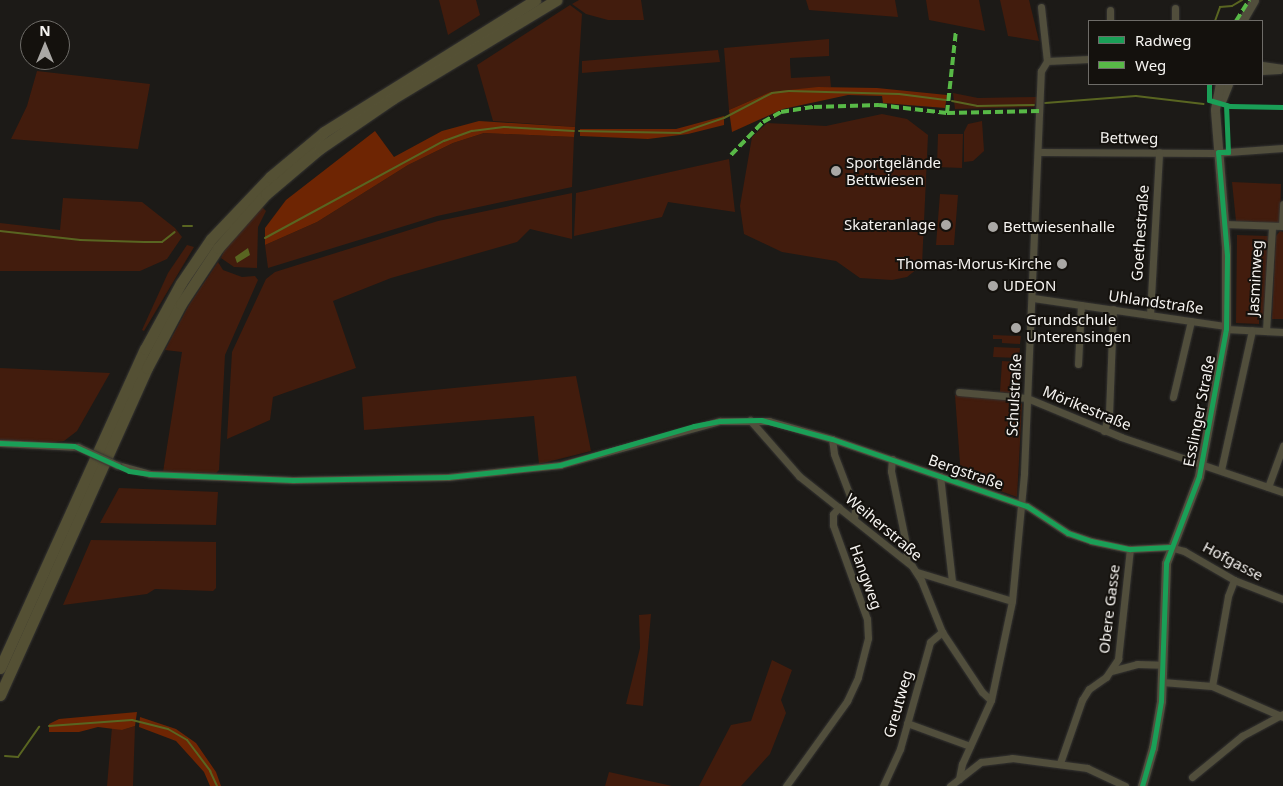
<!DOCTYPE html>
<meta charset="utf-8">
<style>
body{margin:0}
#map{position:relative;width:1283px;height:786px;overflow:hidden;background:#1c1a17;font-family:"Noto Sans",sans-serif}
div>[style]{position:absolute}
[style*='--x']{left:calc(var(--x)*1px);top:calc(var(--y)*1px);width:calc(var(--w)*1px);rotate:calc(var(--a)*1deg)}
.green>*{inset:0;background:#421c0d}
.forest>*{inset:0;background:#6e2503}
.water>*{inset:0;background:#596521}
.stream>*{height:2px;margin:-1px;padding:0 1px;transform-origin:1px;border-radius:1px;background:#596521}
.roads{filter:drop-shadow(0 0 1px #353432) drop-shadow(0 0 1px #353432)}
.minor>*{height:7px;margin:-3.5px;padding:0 3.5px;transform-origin:3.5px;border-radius:3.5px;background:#514e3c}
.tertiary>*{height:9px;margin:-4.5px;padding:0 4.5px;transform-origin:4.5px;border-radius:4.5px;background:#514e3c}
.trunk>*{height:11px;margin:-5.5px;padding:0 5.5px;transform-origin:5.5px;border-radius:5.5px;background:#545034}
.bridges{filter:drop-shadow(0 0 1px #353432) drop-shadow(0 0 1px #353432)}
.minor-bridge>*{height:7px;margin:-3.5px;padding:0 3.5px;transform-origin:3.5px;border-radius:3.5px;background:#514e3c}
.quiet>*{height:4px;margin-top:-2px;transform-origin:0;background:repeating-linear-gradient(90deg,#58b947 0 8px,transparent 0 12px)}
.cycleway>*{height:5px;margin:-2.5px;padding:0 2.5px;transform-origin:2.5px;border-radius:2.5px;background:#1a9f57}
.dots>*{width:14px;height:14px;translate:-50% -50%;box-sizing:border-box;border:2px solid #14110d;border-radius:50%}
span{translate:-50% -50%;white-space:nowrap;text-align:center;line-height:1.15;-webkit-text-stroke:4px #14110d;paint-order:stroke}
.street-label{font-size:15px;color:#f6f4f1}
.poi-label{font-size:15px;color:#f6f4f1}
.left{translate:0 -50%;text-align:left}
.right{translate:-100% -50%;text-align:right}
.legend{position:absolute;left:1088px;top:20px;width:175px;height:65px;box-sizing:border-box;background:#14110d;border:1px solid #6e6c68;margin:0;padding:6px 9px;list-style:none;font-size:15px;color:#f6f4f1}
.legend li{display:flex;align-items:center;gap:10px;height:25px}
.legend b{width:25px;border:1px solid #6e6c68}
.north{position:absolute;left:20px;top:20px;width:50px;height:50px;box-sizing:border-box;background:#14110d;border:1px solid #6e6c68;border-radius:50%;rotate:0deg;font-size:14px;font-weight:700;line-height:20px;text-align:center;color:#f6f4f1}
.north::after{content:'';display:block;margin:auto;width:18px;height:22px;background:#aaa8a5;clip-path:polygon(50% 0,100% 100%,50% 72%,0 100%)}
</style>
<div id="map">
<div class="green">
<i style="clip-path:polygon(439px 0,476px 0,480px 15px,448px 35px)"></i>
<i style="clip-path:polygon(579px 0,641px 0,644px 20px,608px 20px,586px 14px,572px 4px)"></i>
<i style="clip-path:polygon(806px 0,895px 0,898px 17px,809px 10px)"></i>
<i style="clip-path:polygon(926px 0,979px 0,985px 31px,929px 20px)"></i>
<i style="clip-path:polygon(1000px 0,1029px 0,1039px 41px,1008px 36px)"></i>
<i style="clip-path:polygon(570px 5px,582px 14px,575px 127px,493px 121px,477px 65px)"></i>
<i style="clip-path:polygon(829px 39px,829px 56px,790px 58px,790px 63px,791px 78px,830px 76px,831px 87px,770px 92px,729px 110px,724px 48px)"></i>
<i style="clip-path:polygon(718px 50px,720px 62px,582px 73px,582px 61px)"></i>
<i style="clip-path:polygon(37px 71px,150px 84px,138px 149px,11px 139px,27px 106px)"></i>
<i style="clip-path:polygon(953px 93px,978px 98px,1038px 97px,1034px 107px,955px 109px)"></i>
<i style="clip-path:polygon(882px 114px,907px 119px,928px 135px,922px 265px,907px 277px,892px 280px,860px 278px,836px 261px,782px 252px,744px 234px,740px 206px,752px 137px,767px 123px,826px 126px)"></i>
<i style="clip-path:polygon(982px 121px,984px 151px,973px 161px,964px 162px,964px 132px,968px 124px)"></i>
<i style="clip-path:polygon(484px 133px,574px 137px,572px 187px,437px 216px,268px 268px,265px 245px,317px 222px,408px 165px,453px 143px)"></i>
<i style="clip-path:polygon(938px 134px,963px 134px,962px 168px,937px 167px)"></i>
<i style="clip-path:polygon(729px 159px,735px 212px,668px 202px,662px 217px,574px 236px,576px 193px)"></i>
<i style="clip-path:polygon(1232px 182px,1281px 184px,1280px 223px,1236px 221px)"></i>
<i style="clip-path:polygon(572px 193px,572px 239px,530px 229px,517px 242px,391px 278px,333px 301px,356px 368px,273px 397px,270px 420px,227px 439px,232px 352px,266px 279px,275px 272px,438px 221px)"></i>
<i style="clip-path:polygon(940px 194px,958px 195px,954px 245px,936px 245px)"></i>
<i style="clip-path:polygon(63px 198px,142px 202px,175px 228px,182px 237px,167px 259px,140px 271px,0 271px,0 223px,60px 230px)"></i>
<i style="clip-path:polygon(262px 207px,266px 211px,258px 227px,257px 268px,234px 267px,221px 258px,224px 251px)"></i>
<i style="clip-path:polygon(1280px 231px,1283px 232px,1283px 319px,1272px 319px,1276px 236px)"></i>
<i style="clip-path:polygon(1237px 235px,1268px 236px,1264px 319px,1259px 318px,1259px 324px,1236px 323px)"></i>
<i style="clip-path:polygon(187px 245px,194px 247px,144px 331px,142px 330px,168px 273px)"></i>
<i style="clip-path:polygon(218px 262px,223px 270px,242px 277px,255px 276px,258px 280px,225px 355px,219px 470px,216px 473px,163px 472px,182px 352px,165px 350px,189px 305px)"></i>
<i style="clip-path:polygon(993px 335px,1021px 336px,1020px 344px,1002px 343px,1002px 339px,993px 339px)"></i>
<i style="clip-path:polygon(994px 347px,1020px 348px,1019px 358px,993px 357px)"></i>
<i style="clip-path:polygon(1002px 361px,1019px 362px,1018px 394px,1000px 392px)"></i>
<i style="clip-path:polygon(0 368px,110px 373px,77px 431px,64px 441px,44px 443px,0 441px)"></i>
<i style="clip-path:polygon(576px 376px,591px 451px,539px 464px,534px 416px,364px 430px,362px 397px)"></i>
<i style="clip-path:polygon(955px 395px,1018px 400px,1022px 404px,1017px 497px,961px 477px)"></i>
<i style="clip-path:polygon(119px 488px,218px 492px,216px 525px,100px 523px)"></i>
<i style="clip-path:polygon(91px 540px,216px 542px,216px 588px,213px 591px,155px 589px,147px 594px,63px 605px)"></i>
<i style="clip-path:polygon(651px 614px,643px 706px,626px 704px,640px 648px,639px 615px)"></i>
<i style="clip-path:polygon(772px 660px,792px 670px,781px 700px,786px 713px,770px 754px,741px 786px,699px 786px,731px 725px,751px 721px)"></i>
<i style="clip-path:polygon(135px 726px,133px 786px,107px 786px,112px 727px,122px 730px)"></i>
<i style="clip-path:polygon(609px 772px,672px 786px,605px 786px)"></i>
</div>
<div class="forest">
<i style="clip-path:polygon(818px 87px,877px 88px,947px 95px,945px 108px,883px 103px,882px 96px,848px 95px,783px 109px,732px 132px,729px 110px,770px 92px)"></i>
<i style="clip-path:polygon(724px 116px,724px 125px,688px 134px,648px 139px,580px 136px,580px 129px,676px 129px)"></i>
<i style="clip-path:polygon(479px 121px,575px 127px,574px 137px,484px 133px,453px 143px,408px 165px,317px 222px,265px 245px,265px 228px,286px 200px,375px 131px,394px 157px,442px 131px)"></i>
<i style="clip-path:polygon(137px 712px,135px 726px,122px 730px,98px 727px,79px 732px,49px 732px,49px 724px,59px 719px)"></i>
<i style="clip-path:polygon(140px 717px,176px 729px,196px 743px,216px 772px,221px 786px,210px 786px,204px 772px,176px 741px,139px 727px)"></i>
</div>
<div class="water">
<i style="clip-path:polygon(248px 248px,250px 255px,237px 263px,235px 257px)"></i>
</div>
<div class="stream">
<i style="--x:1215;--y:21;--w:15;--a:-70"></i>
<i style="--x:1220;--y:7;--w:12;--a:-5"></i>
<i style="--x:1232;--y:6;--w:12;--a:-31"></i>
<i style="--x:952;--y:101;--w:25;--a:11"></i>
<i style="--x:977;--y:106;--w:57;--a:-1"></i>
<i style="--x:1045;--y:103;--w:91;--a:-4.4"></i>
<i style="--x:1136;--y:96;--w:68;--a:6.7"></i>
<i style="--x:579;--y:131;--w:101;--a:1.1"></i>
<i style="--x:680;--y:133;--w:46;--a:-18.8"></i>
<i style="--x:724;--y:118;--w:54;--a:-27.5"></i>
<i style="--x:772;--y:93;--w:17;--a:-7"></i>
<i style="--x:789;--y:91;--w:110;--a:1.6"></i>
<i style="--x:899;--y:94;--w:47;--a:7.3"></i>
<i style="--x:183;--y:226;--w:9;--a:0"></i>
<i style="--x:0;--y:231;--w:81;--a:6.4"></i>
<i style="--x:80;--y:240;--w:64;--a:1.8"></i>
<i style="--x:144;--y:242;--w:18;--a:0"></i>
<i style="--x:162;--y:242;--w:16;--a:-38"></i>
<i style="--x:265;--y:238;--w:204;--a:-28.5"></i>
<i style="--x:444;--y:141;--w:30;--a:-20"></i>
<i style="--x:472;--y:131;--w:32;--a:-7"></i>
<i style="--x:504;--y:127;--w:70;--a:3.3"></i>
<i style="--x:49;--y:726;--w:83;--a:-4.1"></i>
<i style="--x:132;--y:720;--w:37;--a:14"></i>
<i style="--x:168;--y:729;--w:22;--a:30"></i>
<i style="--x:187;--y:740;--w:39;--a:53"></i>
<i style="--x:210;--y:771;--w:17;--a:65"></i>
<i style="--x:5;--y:756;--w:13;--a:4"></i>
<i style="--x:18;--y:757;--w:37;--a:-55"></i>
</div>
<div class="roads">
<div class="minor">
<i style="--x:1041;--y:7;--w:54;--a:83.7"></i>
<i style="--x:1175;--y:8;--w:13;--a:90"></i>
<i style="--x:1110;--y:10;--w:11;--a:90"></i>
<i style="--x:1047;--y:61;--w:42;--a:-2.7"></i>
<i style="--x:1262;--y:65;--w:21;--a:8"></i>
<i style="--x:1262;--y:71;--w:17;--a:-3"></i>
<i style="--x:1039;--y:152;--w:175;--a:0.3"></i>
<i style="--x:1214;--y:153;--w:69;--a:-4.1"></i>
<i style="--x:1224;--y:224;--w:59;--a:1.9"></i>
<i style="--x:1282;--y:226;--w:22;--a:-87"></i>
<i style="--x:1033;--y:298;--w:195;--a:8.3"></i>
<i style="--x:1150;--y:315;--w:163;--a:-86.8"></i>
<i style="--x:1226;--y:329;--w:57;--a:3"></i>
<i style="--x:1266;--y:331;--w:105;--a:-86.7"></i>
<i style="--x:1078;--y:364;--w:59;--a:-87.1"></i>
<i style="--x:959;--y:392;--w:68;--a:5"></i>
<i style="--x:1027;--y:398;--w:102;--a:22.5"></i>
<i style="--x:1121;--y:437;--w:171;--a:18.8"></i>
<i style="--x:1173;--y:397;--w:78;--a:-76.7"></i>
<i style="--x:750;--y:420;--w:74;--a:48.8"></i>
<i style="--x:799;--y:476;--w:144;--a:38.5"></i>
<i style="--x:912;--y:566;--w:17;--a:57"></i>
<i style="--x:921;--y:580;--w:56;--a:68"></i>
<i style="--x:942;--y:632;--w:72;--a:56.3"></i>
<i style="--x:982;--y:692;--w:12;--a:42"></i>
<i style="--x:1104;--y:431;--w:18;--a:-74"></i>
<i style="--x:1109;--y:414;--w:105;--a:-87.8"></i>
<i style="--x:832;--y:439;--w:15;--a:82"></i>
<i style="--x:834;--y:454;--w:59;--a:69.1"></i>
<i style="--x:855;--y:509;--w:10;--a:96"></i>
<i style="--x:0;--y:443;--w:78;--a:2.9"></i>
<i style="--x:892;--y:459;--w:12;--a:95"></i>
<i style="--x:891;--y:471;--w:80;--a:78.4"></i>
<i style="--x:907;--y:549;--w:11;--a:95"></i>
<i style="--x:117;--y:465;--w:34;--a:15"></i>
<i style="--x:150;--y:474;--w:143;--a:2.4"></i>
<i style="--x:293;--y:480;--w:155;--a:-1.1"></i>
<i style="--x:448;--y:477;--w:113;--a:-6.1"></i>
<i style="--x:560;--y:465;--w:166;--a:-15.4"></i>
<i style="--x:720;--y:421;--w:49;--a:0"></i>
<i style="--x:769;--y:421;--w:66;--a:15.9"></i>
<i style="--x:832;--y:439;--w:206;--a:19"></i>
<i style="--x:1027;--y:506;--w:49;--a:33.4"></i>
<i style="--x:1068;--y:533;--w:24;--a:19"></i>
<i style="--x:1091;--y:541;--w:40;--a:12"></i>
<i style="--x:1130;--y:549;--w:40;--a:-2.9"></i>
<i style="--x:1170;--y:547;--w:15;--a:16"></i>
<i style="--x:1184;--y:551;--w:58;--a:30.1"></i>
<i style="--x:1234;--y:580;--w:53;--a:21.2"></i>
<i style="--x:1221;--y:470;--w:143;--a:-77.5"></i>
<i style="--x:940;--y:476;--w:106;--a:83.5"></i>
<i style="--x:1268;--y:487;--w:44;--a:-69.9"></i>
<i style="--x:917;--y:572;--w:99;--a:17"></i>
<i style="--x:1111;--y:671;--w:27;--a:-15"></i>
<i style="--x:1137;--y:664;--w:25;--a:2"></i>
<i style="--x:1162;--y:682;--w:50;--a:4.6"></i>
<i style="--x:1212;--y:686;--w:77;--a:23.6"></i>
<i style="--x:1212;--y:686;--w:91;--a:-79.9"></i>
<i style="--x:1228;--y:596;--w:17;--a:-69"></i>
<i style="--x:907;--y:723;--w:67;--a:20.1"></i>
<i style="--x:1060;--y:763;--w:67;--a:-70.8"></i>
<i style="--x:1082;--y:700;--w:13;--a:-58"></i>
<i style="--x:1089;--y:689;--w:21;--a:-35"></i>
<i style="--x:1106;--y:677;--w:22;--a:-56"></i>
<i style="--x:1118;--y:659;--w:111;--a:-83.8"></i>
<i style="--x:1192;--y:777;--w:65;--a:-39.4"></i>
<i style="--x:1242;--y:736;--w:47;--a:-28.2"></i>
<i style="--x:959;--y:779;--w:15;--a:-79"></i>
<i style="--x:962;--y:764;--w:70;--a:-65.6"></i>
<i style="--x:991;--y:700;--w:101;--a:-78"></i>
<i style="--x:1012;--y:601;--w:129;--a:-84.6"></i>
<i style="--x:1024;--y:473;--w:402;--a:-87.6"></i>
<i style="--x:1041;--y:71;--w:12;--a:-59"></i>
<i style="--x:786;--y:786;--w:105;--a:-54.3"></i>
<i style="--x:847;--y:701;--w:26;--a:-65"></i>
<i style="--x:858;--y:677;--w:40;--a:-75.6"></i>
<i style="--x:868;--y:638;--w:19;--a:-93"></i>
<i style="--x:867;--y:619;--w:100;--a:-109.9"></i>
<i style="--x:833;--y:525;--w:11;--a:-90"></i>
<i style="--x:833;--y:514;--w:9;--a:-49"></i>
<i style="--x:883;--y:786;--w:41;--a:-65.3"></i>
<i style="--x:900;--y:749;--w:111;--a:-74.3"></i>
<i style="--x:930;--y:642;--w:16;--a:-40"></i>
<i style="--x:950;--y:786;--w:39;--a:-38"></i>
<i style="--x:981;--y:762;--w:31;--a:-7"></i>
<i style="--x:1012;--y:758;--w:76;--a:7.6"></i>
<i style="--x:1087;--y:768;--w:42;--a:25.3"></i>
</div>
<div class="tertiary">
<i style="--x:1242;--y:21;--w:24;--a:-60"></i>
<i style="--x:1222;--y:99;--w:16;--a:-68"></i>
<i style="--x:1142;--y:786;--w:40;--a:-74"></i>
<i style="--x:1153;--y:748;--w:48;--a:-80.3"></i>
<i style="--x:1161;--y:701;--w:138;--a:-87.9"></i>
<i style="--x:1166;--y:563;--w:93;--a:-69.2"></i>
<i style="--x:1199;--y:476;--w:149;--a:-79.6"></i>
<i style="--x:1226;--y:329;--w:82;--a:-90"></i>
<i style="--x:1226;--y:247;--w:138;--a:-94.6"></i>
<i style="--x:1215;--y:109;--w:25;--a:-79"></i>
</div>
<div class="trunk">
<i style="--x:0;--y:668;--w:350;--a:-65.6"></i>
<i style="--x:145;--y:349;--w:75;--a:-61.4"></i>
<i style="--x:181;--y:283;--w:53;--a:-55.7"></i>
<i style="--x:211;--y:239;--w:86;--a:-46.4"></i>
<i style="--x:270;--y:177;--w:70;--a:-39.8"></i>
<i style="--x:324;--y:132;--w:249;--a:-32"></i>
<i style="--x:0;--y:695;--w:359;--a:-65.8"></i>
<i style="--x:147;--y:368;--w:72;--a:-62"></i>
<i style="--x:181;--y:304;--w:67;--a:-56.5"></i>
<i style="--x:218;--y:248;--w:72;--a:-48.4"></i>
<i style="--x:266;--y:194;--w:70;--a:-40.3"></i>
<i style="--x:319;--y:149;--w:88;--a:-34.4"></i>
<i style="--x:392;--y:99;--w:192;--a:-31.1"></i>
</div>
</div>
<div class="bridges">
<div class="minor-bridge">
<i style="--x:78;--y:447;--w:43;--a:24.8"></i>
</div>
</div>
<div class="quiet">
<i style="--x:1236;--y:21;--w:25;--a:-58"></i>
<i style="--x:947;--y:113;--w:83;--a:-83.8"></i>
<i style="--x:731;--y:155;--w:46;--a:-45.9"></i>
<i style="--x:763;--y:122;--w:21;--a:-29"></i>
<i style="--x:781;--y:112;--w:33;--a:-9"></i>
<i style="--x:814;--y:107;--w:65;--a:-1.8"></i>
<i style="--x:879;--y:105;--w:68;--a:6.7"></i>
<i style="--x:947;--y:113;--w:93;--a:-1.2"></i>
</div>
<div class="cycleway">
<i style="--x:1209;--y:84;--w:16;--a:90"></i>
<i style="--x:1209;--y:100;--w:22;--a:16"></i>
<i style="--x:1230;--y:106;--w:53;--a:1.1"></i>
<i style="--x:0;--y:443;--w:74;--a:2.3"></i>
<i style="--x:74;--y:446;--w:60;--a:24.4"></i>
<i style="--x:129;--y:471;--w:21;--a:8"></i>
<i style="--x:150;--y:474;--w:143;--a:2.4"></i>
<i style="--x:293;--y:480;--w:155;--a:-1.1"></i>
<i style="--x:448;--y:477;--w:113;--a:-6.1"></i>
<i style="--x:560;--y:465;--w:140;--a:-16.2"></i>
<i style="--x:694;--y:426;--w:26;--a:-11"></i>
<i style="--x:720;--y:421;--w:41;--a:-1.4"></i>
<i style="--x:761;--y:420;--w:73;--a:15"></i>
<i style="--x:832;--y:439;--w:206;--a:19"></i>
<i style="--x:1027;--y:506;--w:49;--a:33.4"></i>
<i style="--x:1068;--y:533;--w:24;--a:19"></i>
<i style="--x:1091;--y:541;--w:40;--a:12"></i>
<i style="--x:1130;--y:549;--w:40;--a:-2.9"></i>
<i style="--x:1142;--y:786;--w:40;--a:-74"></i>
<i style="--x:1153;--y:748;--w:48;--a:-80.3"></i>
<i style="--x:1161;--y:701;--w:138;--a:-87.9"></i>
<i style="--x:1166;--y:563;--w:93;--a:-69.2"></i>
<i style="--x:1199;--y:476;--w:149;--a:-79.6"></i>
<i style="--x:1226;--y:329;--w:74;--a:-89.2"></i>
<i style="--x:1227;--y:255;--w:103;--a:-95"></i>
<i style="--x:1218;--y:152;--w:10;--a:0"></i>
<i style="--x:1228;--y:152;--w:47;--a:-92.4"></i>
</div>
<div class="dots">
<i style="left:836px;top:171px;background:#aaa8a5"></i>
<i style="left:946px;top:225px;background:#aaa8a5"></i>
<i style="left:993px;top:227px;background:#aaa8a5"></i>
<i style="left:1062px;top:264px;background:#aaa8a5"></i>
<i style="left:993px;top:286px;background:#aaa8a5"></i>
<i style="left:1016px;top:328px;background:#aaa8a5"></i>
</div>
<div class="street-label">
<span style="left:1129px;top:138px;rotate:1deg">Bettweg</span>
<span style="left:1140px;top:233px;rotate:-86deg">Goethestraße</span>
<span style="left:1255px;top:278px;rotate:-87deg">Jasminweg</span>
<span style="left:1156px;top:302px;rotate:8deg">Uhlandstraße</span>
<span style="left:1014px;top:395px;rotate:-87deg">Schulstraße</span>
<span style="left:1087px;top:408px;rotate:22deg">Mörikestraße</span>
<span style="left:1199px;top:411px;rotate:-79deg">Esslinger Straße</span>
<span style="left:966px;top:472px;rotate:19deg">Bergstraße</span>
<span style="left:884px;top:527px;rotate:40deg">Weiherstraße</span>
<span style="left:1233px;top:561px;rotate:28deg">Hofgasse</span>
<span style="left:866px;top:577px;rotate:70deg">Hangweg</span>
<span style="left:1109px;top:609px;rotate:-83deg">Obere Gasse</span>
<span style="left:898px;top:704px;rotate:-74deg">Greutweg</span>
</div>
<div class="poi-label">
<span class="left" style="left:846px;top:171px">Sportgelände<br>Bettwiesen</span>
<span class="right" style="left:936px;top:225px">Skateranlage</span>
<span class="left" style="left:1003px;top:227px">Bettwiesenhalle</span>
<span class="right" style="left:1052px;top:264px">Thomas-Morus-Kirche</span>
<span class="left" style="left:1003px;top:286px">UDEON</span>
<span class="left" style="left:1026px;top:328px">Grundschule<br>Unterensingen</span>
</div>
<ul class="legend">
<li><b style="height:6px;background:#1a9f57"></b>Radweg</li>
<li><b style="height:6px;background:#58b947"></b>Weg</li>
</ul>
<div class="north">N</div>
</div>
